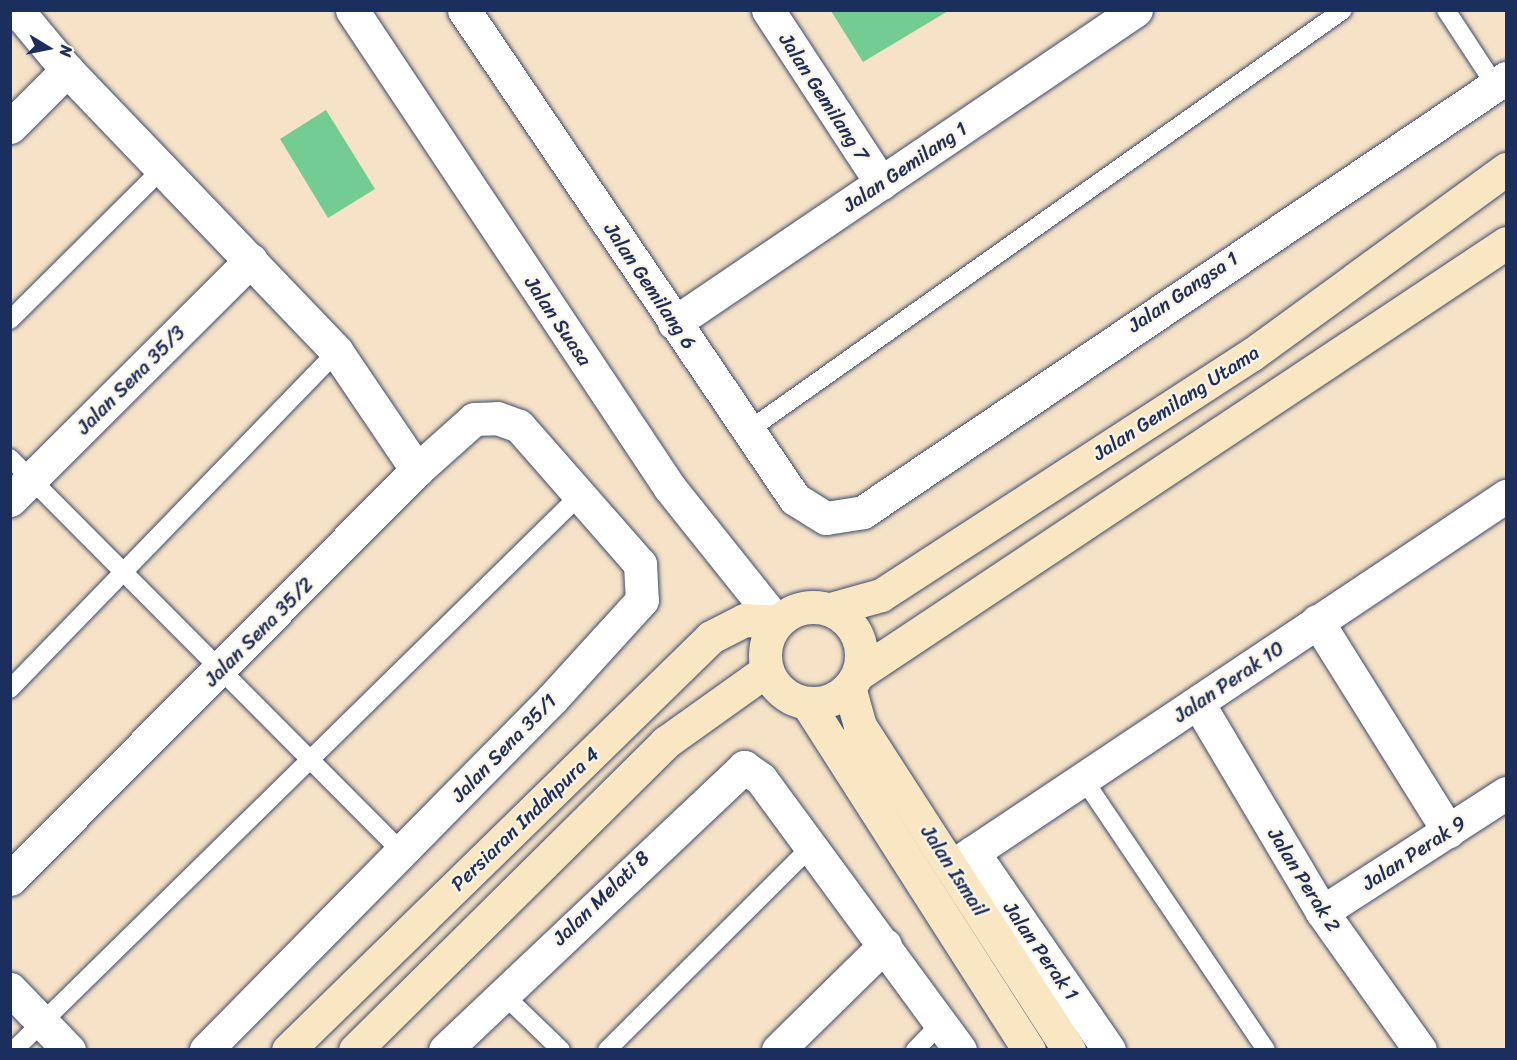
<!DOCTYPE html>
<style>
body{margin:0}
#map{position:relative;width:1517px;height:1060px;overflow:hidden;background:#f6e2c6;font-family:Sriracha,sans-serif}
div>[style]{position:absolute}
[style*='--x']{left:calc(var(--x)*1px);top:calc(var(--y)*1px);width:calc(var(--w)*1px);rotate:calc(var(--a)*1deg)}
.green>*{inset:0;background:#73cc92}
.roads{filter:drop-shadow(0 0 2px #3c4a6e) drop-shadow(0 0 2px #3c4a6e)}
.lane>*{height:18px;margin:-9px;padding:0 9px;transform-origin:9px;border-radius:9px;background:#fff}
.street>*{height:33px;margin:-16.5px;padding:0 16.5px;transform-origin:16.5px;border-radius:16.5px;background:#fff}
.secondary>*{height:33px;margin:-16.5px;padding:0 16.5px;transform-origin:16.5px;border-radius:16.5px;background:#f9e7c3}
.secondary>.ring{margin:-16.5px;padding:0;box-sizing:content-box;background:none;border:33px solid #f9e7c3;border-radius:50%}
span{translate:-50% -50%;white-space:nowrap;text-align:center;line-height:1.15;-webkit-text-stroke:4.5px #fcf5e5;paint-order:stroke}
.street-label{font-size:20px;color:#1b2f5e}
.frame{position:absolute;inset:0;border:12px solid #1b2f5e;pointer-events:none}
.north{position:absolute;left:18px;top:18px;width:60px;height:60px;-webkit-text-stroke:4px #fcf5e5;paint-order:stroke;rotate:100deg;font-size:16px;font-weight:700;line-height:24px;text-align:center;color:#1b2f5e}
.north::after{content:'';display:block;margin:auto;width:21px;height:27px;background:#1b2f5e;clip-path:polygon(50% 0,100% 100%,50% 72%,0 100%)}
</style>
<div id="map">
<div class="green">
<i style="clip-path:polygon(831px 11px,948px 11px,863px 62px)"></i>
<i style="clip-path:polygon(326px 110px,375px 189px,328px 218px,280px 139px)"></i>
</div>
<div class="roads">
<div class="lane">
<i style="--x:1446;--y:10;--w:90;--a:56.8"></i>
<i style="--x:10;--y:320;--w:217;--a:-44.8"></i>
<i style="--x:749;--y:430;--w:727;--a:-35.26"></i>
<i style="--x:10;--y:458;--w:556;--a:45.15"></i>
<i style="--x:10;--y:689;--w:470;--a:-45.9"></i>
<i style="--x:1082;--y:777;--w:329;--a:56"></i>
<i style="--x:502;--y:993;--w:82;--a:44"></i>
<i style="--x:14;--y:1050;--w:793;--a:-44.44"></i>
<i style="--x:607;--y:1050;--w:288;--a:-44.9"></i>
<i style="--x:915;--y:1050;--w:37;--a:-46"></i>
</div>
<div class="street">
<i style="--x:17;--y:10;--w:78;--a:50.2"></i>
<i style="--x:67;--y:70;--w:390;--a:46.2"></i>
<i style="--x:337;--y:352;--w:143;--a:55.9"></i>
<i style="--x:352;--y:10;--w:574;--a:56.37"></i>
<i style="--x:670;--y:488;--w:171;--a:51.4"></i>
<i style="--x:464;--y:10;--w:590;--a:55.91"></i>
<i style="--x:795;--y:499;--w:36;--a:32"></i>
<i style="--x:826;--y:518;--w:37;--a:-9"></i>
<i style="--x:863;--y:512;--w:776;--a:-34.02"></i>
<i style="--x:768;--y:10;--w:207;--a:56.8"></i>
<i style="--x:10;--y:127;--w:81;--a:-45"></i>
<i style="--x:674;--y:323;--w:558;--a:-34.12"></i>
<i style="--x:10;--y:500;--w:340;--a:-44.9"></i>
<i style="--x:1317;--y:621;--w:248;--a:58"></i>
<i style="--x:1198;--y:703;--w:243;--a:59.3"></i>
<i style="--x:1322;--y:912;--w:169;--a:54.6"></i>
<i style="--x:973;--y:852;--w:240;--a:55.5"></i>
<i style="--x:951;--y:867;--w:668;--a:-33.76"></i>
<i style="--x:10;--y:879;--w:577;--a:-45.14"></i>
<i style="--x:417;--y:470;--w:76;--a:-41.8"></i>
<i style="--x:474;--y:419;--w:23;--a:-2"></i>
<i style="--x:497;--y:418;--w:23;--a:20"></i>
<i style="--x:519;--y:426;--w:184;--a:48.8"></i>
<i style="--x:640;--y:564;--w:36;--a:87"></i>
<i style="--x:642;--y:600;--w:134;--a:132.3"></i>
<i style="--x:552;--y:699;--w:493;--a:134.6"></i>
<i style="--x:1322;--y:912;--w:219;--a:-32.9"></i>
<i style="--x:10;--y:989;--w:85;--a:46"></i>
<i style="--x:445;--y:1050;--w:412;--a:-43.4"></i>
<i style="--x:744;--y:767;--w:21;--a:35"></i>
<i style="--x:761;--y:779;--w:336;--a:53.7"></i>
<i style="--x:778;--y:1050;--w:150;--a:-44.5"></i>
</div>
<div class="secondary">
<i class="ring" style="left:765px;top:607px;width:63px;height:63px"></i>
<i style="--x:831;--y:609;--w:52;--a:-15.6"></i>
<i style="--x:881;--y:595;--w:441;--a:-33"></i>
<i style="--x:1251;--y:355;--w:316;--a:-36.1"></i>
<i style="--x:858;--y:674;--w:778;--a:-33.63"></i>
<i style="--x:849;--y:687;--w:41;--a:74.2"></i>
<i style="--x:860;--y:726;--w:386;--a:57.2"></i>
<i style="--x:807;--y:703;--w:412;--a:57.4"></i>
<i style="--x:288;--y:1050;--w:591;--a:-44.31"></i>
<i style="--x:711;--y:637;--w:37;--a:-27"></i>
<i style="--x:744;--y:620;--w:33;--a:3"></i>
<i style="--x:355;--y:1050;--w:438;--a:-44.7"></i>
<i style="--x:666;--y:742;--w:124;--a:-35.5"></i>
</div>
</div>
<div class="street-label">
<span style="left:824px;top:97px;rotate:57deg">Jalan Gemilang 7</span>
<span style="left:905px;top:167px;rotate:-34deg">Jalan Gemilang 1</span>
<span style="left:650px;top:286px;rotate:56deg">Jalan Gemilang 6</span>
<span style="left:1183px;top:292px;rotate:-34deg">Jalan Gangsa 1</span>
<span style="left:558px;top:321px;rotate:56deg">Jalan Suasa</span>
<span style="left:131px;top:380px;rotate:-45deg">Jalan Sena 35/3</span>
<span style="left:1176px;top:403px;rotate:-33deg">Jalan Gemilang Utama</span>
<span style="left:259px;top:632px;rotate:-45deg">Jalan Sena 35/2</span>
<span style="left:1229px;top:682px;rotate:-34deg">Jalan Perak 10</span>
<span style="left:504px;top:748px;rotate:-46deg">Jalan Sena 35/1</span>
<span style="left:525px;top:819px;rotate:-44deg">Persiaran Indahpura 4</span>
<span style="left:1414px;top:853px;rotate:-33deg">Jalan Perak 9</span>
<span style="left:954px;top:871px;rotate:57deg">Jalan Ismail</span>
<span style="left:1304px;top:880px;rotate:58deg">Jalan Perak 2</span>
<span style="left:601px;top:898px;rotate:-44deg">Jalan Melati 8</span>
<span style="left:1041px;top:951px;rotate:55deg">Jalan Perak 1</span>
</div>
<div class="frame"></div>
<div class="north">N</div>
</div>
